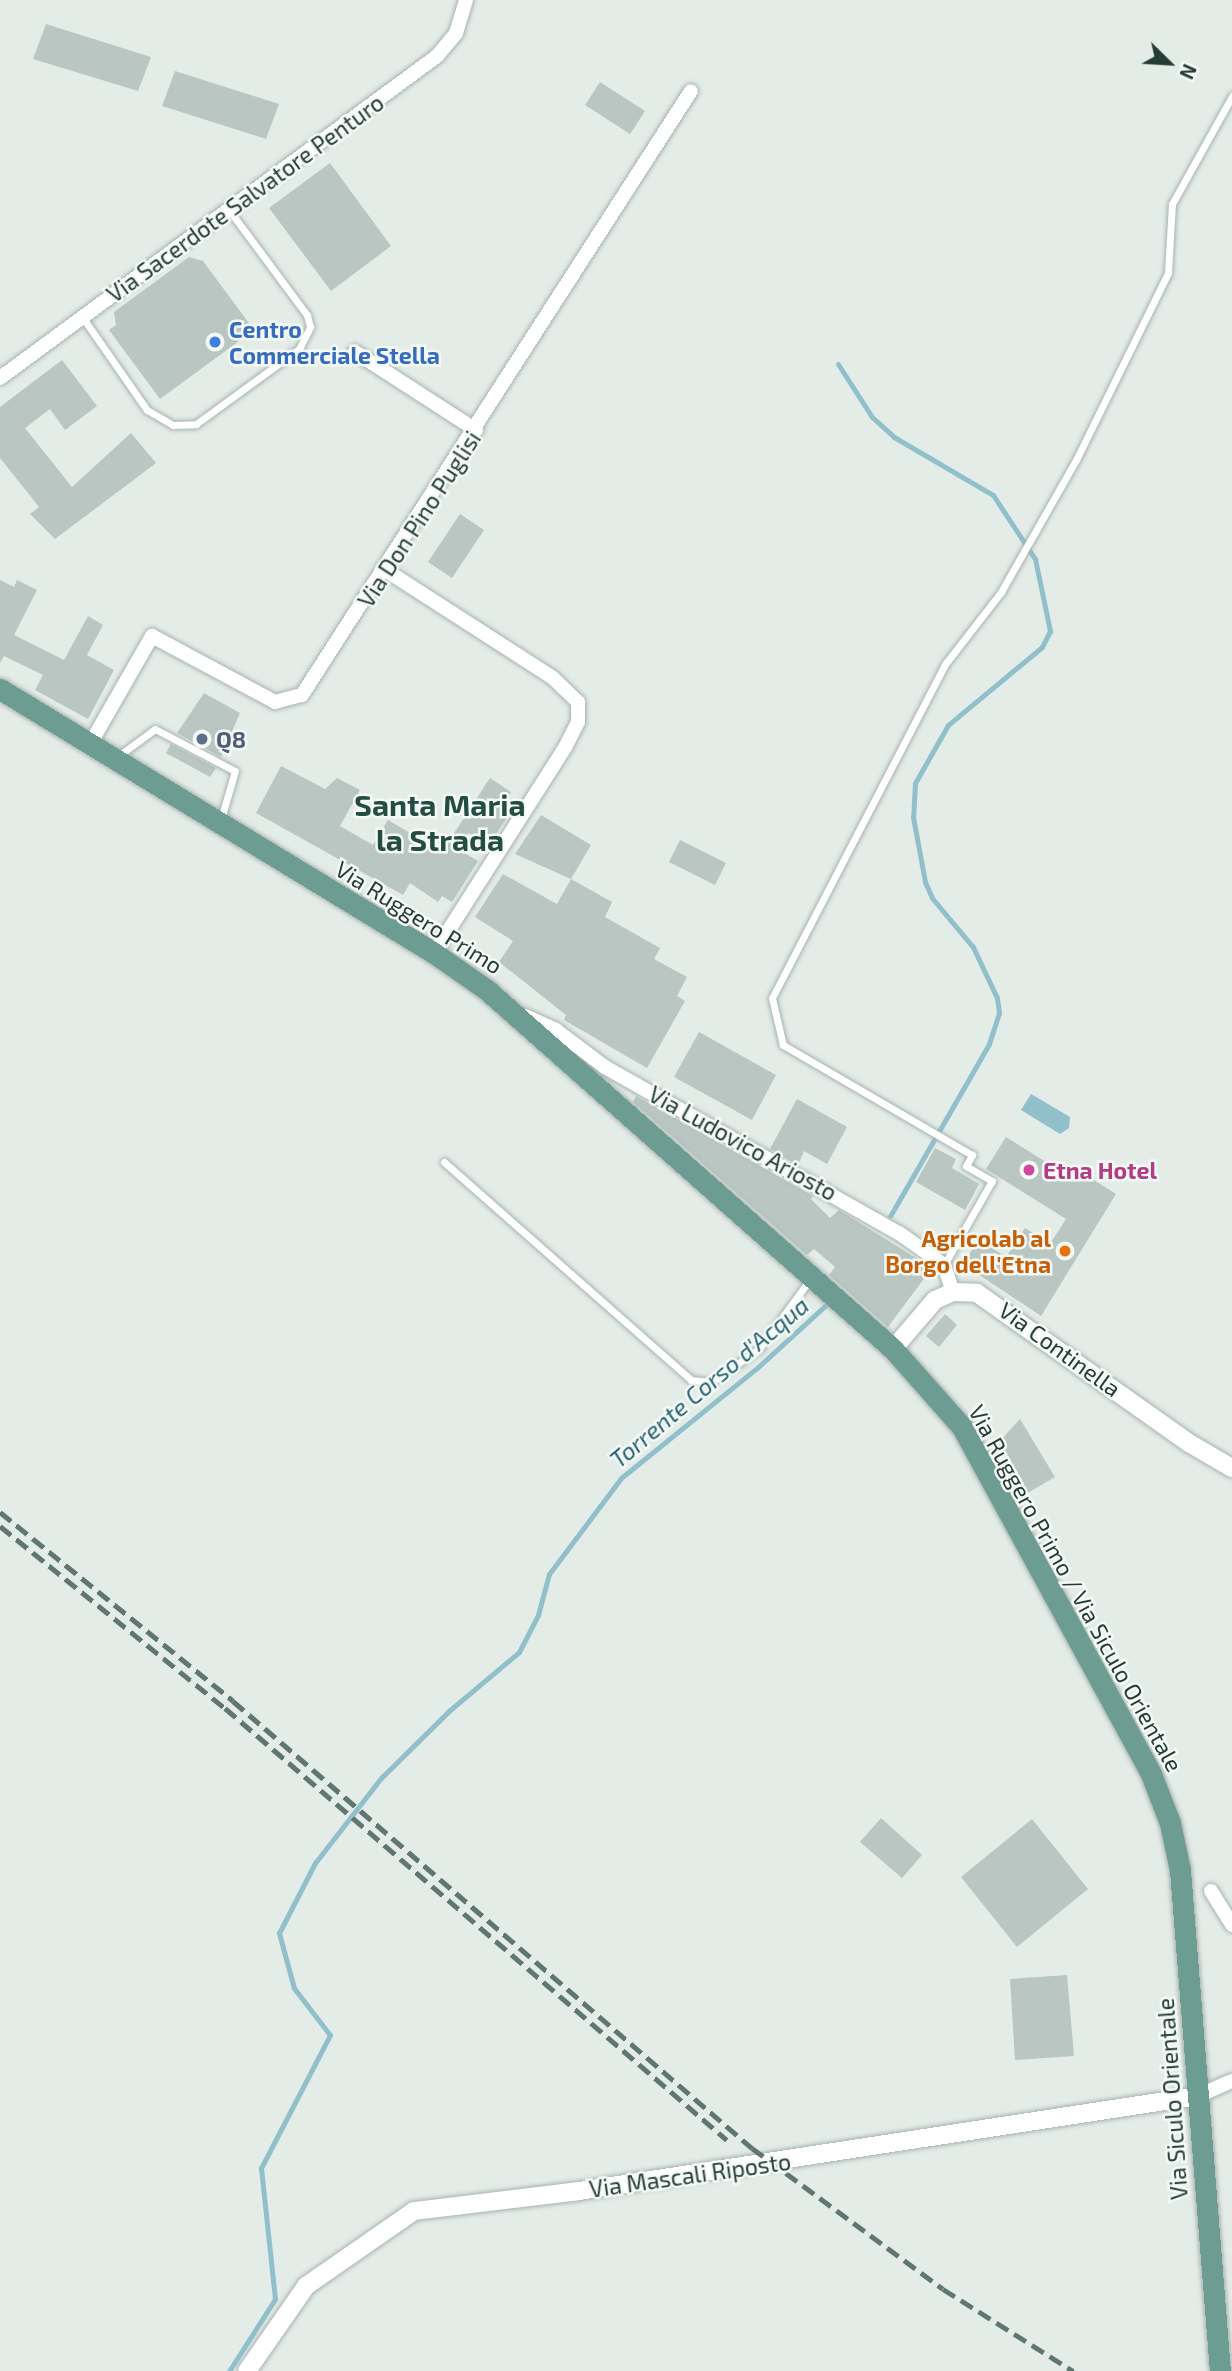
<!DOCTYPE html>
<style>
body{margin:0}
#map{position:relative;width:1232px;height:2371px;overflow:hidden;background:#e4ece8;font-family:"Exo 2",sans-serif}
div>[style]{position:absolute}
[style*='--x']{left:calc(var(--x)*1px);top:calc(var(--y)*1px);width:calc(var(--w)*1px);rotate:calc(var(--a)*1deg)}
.water>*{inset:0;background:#91c0cb}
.stream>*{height:5px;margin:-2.5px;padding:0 2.5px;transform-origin:2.5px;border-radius:2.5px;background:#91c0cb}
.building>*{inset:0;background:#b9c6c1}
.roads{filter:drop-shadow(0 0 2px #a7b3af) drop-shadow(0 0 2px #a7b3af)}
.service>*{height:7px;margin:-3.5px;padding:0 3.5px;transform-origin:3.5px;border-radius:3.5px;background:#fff}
.minor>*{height:14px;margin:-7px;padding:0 7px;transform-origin:7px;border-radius:7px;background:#fff}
.tertiary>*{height:18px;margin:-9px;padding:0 9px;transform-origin:9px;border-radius:9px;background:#fff}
.primary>*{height:21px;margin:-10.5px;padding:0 10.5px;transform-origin:10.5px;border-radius:10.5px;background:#6d9d92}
.rail>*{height:5px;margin-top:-2.5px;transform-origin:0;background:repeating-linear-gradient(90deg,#607771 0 14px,transparent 0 21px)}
.dots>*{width:19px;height:19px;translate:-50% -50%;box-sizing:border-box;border:4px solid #f4f9f6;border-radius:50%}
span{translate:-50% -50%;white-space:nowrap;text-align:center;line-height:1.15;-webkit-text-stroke:5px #f4f9f6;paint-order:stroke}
.street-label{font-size:23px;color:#253b36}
.shop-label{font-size:23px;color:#366cbe;font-weight:700}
.left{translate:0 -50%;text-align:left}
.service-label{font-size:23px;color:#4e5e75;font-weight:700}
.hotel-label{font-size:23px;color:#b23c85;font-weight:700}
.food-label{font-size:23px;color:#c56008;font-weight:700}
.right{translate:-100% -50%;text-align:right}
.water-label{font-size:24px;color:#256271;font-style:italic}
.district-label{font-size:30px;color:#234c43;font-weight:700}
.north{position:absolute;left:1134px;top:28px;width:70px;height:70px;-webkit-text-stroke:5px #f4f9f6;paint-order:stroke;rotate:114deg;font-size:19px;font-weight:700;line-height:28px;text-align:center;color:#253b36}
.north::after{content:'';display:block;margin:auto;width:24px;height:32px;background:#253b36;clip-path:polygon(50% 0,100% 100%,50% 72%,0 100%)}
</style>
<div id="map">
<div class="water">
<i style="clip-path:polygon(1031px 1094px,1070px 1117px,1069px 1128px,1060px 1134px,1021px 1110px)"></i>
</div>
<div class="stream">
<i style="--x:838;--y:364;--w:63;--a:57.3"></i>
<i style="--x:872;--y:417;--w:30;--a:42"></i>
<i style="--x:894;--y:437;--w:115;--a:30.4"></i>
<i style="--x:993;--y:495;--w:77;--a:56.7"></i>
<i style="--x:1035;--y:559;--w:74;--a:78.2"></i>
<i style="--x:1050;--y:631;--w:18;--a:117"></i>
<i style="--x:1042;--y:647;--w:122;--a:140.3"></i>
<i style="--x:948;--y:725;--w:67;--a:119.6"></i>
<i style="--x:915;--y:783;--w:34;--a:93"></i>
<i style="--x:913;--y:817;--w:66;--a:79.5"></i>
<i style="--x:925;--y:882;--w:17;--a:66"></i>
<i style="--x:932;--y:898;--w:64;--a:50.1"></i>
<i style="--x:973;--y:947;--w:56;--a:64.8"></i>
<i style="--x:997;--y:998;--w:15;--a:82"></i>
<i style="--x:999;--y:1013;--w:33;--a:108"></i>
<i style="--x:989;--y:1044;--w:198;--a:119.9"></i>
<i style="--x:229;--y:2371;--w:85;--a:-57.4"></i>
<i style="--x:275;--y:2299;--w:132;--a:-96.1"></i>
<i style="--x:261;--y:2168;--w:150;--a:-62.6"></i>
<i style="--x:330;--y:2035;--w:59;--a:-127.5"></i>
<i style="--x:294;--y:1988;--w:57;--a:-105.3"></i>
<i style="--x:279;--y:1933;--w:79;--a:-62.8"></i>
<i style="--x:315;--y:1863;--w:108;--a:-52.2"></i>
<i style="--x:381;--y:1778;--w:97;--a:-44.6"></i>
<i style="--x:450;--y:1710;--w:90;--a:-40"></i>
<i style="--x:519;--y:1652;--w:42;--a:-62.8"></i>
<i style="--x:538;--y:1615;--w:42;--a:-75"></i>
<i style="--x:549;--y:1574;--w:120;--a:-53.1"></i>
<i style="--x:621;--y:1478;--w:175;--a:-39"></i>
<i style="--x:757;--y:1368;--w:92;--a:-42.4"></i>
</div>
<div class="building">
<i style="clip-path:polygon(46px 24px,151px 57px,138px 91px,33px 59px)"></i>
<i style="clip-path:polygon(175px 71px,279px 104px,266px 139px,162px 106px)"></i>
<i style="clip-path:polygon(600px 82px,645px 111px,630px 134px,585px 105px)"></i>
<i style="clip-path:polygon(330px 163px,391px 246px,331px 291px,269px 208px)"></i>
<i style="clip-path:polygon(189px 257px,203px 261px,254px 330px,160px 399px,109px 330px,116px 325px,114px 312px)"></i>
<i style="clip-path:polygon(62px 360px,97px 406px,65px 430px,50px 409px,25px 428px,72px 487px,131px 433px,156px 463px,55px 539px,30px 514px,39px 507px,0 458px,0 407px)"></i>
<i style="clip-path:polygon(460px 514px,484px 530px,452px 578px,428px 562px)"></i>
<i style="clip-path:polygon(0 580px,14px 587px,17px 580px,37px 590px,14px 635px,64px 660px,88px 616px,103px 625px,87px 655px,114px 670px,88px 719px,35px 690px,43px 675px,4px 656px,0 663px)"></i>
<i style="clip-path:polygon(204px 693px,240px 713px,221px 757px,177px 733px)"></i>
<i style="clip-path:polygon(171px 744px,216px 768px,210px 777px,166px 753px)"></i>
<i style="clip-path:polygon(281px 766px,325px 789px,337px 778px,360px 790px,340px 826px,373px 845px,388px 820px,437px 849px,447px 844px,490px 778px,511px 792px,505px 801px,514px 807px,490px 843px,468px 833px,459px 850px,478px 861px,452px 902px,442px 896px,438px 902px,410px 883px,403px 895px,256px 813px)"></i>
<i style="clip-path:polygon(541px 815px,591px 845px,571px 879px,612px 902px,605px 917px,660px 948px,654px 959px,687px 977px,677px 996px,685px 1001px,647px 1068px,564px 1020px,566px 1015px,499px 962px,513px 941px,475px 917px,503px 874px,557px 904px,571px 879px,515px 854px)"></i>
<i style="clip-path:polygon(680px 840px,726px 863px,715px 885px,669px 862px)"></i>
<i style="clip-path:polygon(699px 1032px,776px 1075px,752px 1120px,674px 1077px)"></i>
<i style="clip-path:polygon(636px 1096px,813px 1196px,811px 1199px,830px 1218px,839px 1210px,932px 1268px,888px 1327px,829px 1275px,835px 1267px,814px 1249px,807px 1255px,633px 1102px)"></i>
<i style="clip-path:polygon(797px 1099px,847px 1127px,827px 1164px,804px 1151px,798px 1165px,770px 1149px)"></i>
<i style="clip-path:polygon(1006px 1137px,1068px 1176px,1073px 1167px,1116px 1194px,1041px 1316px,963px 1264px,979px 1239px,1006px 1257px,1025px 1228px,1050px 1244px,1066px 1219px,986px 1169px)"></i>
<i style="clip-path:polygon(935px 1148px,956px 1159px,952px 1168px,979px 1184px,965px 1210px,916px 1182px)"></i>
<i style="clip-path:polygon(945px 1314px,957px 1325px,939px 1347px,926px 1336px)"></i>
<i style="clip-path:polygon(1020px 1419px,1055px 1477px,1026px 1494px,998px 1443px)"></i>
<i style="clip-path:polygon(881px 1818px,922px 1855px,902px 1878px,860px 1842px)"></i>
<i style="clip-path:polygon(1032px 1819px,1088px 1889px,1017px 1947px,961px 1877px)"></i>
<i style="clip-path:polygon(1067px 1975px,1074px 2056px,1015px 2060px,1010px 1979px)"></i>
</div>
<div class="roads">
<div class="service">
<i style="--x:83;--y:318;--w:112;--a:55.2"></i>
<i style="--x:147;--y:410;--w:30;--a:30"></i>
<i style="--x:173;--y:425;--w:23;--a:-2"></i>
<i style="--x:196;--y:424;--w:127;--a:-36.1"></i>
<i style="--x:299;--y:349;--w:25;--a:-63"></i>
<i style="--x:310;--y:327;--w:12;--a:-104"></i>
<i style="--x:307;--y:315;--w:131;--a:-126.6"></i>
<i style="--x:117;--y:757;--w:47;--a:-36.4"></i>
<i style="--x:155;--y:729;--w:90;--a:27.7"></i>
<i style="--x:235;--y:771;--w:50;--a:106.3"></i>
<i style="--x:444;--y:1162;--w:329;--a:41.4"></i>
<i style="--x:691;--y:1380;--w:20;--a:6"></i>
<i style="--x:711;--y:1382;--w:58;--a:-34.5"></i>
<i style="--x:759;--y:1349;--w:88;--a:-53.8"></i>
<i style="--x:944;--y:1265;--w:97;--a:-60.3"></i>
<i style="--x:992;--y:1181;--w:30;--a:-150"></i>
<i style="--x:966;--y:1166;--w:13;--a:-61"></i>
<i style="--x:972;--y:1155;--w:219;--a:-149.8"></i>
<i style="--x:783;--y:1045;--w:48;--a:-103.2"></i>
<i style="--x:772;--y:998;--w:377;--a:-62.6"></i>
<i style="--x:946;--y:663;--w:90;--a:-52.2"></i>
<i style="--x:1001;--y:592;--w:152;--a:-60.4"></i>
<i style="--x:1076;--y:460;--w:208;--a:-63.8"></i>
<i style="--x:1168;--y:273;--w:69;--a:-86.7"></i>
<i style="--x:1172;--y:204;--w:124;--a:-60.9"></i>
</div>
<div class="minor">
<i style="--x:355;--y:352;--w:144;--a:32.8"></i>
<i style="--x:0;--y:378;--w:543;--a:-36.38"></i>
<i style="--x:437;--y:56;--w:30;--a:-50"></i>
<i style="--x:456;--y:33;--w:34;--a:-73"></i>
<i style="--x:387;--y:571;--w:197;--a:32.8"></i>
<i style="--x:553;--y:678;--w:35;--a:44"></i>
<i style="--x:578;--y:702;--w:20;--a:90"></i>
<i style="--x:578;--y:722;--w:27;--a:117"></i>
<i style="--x:566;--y:746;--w:246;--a:122.5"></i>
<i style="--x:89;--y:746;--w:127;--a:-60.2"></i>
<i style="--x:152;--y:636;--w:140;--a:28.2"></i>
<i style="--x:275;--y:702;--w:28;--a:-15"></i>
<i style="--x:302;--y:695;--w:718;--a:-57.22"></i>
<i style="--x:525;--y:1016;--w:34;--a:24"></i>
<i style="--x:556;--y:1030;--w:61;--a:37.1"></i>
<i style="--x:605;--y:1067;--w:338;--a:29.5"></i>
<i style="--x:899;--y:1233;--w:55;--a:35.4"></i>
<i style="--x:944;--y:1265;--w:28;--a:72"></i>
<i style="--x:1211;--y:1891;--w:40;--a:58"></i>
<i style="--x:1198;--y:2096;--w:37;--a:-24"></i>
</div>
<div class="tertiary">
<i style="--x:893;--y:1349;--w:65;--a:-49.4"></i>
<i style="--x:935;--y:1300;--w:20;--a:-24"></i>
<i style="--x:953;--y:1292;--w:24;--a:2"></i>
<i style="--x:977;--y:1293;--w:260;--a:35.3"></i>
<i style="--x:1189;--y:1443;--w:50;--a:30.2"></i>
<i style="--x:247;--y:2371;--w:103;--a:-55.2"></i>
<i style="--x:306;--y:2286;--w:131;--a:-34.8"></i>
<i style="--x:414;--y:2211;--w:166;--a:-6.9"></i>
<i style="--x:579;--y:2191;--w:626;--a:-8.73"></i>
</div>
<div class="primary">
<i style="--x:0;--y:689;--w:508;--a:31.31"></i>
<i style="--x:434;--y:953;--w:65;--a:34.9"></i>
<i style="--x:487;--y:990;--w:542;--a:41.48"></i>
<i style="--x:893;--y:1349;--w:104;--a:48.5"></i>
<i style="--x:962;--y:1427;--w:395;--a:61.4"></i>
<i style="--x:1151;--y:1774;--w:53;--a:68.8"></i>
<i style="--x:1170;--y:1823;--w:48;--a:78"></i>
<i style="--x:1180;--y:1870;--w:503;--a:85.44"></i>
</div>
</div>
<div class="rail">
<i style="--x:0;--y:1512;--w:300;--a:39"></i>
<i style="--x:233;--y:1701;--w:685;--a:40.74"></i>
<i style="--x:752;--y:2148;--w:237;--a:36.4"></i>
<i style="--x:943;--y:2289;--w:154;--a:32.2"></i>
<i style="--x:0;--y:1526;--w:289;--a:39"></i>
<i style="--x:225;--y:1708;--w:662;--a:40.71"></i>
</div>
<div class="dots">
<i style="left:215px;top:342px;background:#3f7fe0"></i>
<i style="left:202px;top:739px;background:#5c6f8a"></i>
<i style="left:1029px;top:1170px;background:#d1479c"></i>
<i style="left:1065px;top:1251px;background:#e8710a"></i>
</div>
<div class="street-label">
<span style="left:245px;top:198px;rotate:-36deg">Via Sacerdote Salvatore Penturo</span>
<span style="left:419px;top:519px;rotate:-57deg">Via Don Pino Puglisi</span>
<span style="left:419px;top:917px;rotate:32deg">Via Ruggero Primo</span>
<span style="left:743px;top:1143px;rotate:29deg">Via Ludovico Ariosto</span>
<span style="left:1060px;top:1349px;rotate:36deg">Via Continella</span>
<span style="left:1076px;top:1588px;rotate:61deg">Via Ruggero Primo / Via Siculo Orientale</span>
<span style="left:1172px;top:2099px;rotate:-94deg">Via Siculo Orientale</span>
<span style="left:690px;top:2175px;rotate:-8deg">Via Mascali Riposto</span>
</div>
<div class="shop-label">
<span class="left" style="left:229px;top:342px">Centro<br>Commerciale Stella</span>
</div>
<div class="service-label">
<span class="left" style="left:216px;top:739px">Q8</span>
</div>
<div class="hotel-label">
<span class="left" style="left:1043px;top:1170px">Etna Hotel</span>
</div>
<div class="food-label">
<span class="right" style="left:1051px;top:1251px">Agricolab al<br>Borgo dell'Etna</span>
</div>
<div class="water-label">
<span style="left:709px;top:1382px;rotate:-40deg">Torrente Corso d'Acqua</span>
</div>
<div class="district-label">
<span style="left:440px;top:821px">Santa Maria<br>la Strada</span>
</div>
<div class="north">N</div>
</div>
